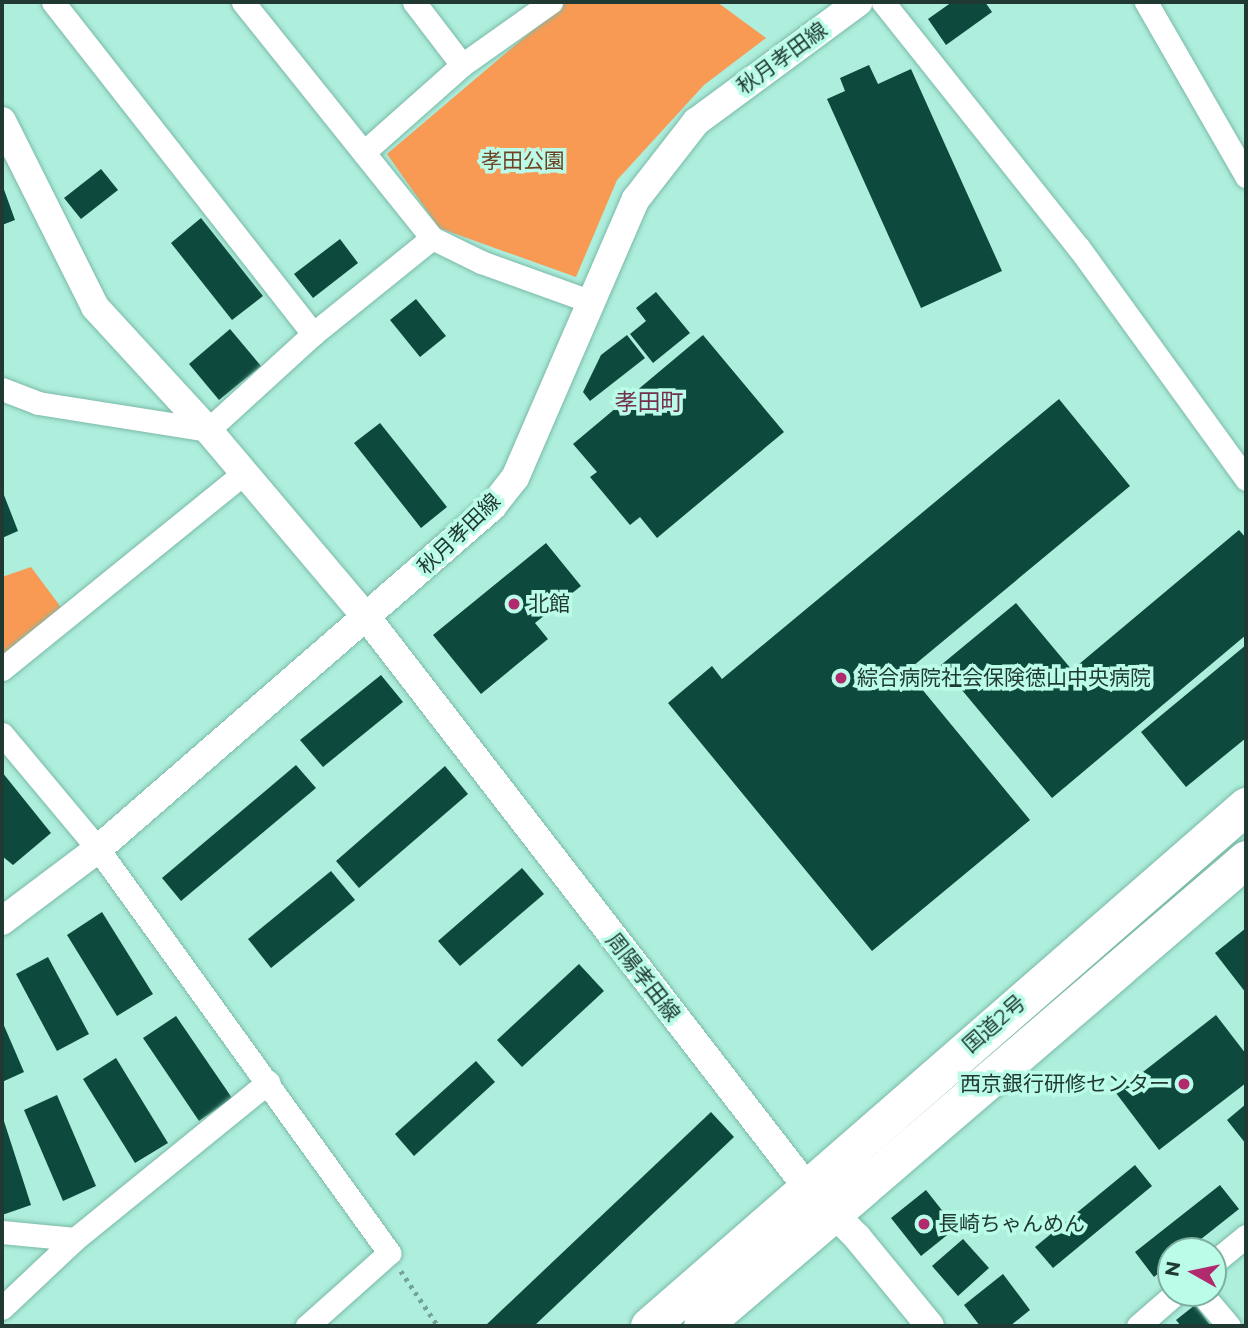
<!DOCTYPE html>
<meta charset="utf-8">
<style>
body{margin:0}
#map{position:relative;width:1248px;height:1328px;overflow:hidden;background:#aeeedc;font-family:Montserrat,"Noto Sans JP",sans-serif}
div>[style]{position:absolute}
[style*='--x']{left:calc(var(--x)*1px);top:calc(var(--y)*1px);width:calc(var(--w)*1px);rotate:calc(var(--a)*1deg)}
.green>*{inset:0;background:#f99a54}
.building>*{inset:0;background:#0e493d}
.path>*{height:4.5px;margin-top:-2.25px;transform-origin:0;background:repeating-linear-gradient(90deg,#74a497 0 3.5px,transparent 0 8.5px)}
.roads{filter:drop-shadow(0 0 2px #7bb9a8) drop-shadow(0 0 2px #7bb9a8)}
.minor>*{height:23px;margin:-11.5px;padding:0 11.5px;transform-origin:11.5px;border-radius:11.5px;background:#fff}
.tertiary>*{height:28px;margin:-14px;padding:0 14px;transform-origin:14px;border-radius:14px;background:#fff}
.trunk>*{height:37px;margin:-18.5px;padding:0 18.5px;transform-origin:18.5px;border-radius:18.5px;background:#fff}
.dots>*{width:19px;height:19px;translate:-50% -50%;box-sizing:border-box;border:4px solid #bbfce9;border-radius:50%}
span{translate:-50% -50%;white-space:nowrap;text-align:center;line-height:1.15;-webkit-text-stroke:7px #bbfce9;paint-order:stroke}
.street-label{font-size:21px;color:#203a33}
.park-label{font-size:21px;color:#6f4425}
.poi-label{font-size:21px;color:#203a33}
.left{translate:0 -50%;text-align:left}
.right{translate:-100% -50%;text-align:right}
.neighbourhood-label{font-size:23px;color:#73304e}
.frame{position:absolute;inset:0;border:4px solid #203a33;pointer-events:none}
.north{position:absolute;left:1157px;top:1237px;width:70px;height:70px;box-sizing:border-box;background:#bbfce9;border:2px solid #7daea0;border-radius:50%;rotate:279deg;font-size:19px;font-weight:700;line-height:28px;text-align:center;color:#203a33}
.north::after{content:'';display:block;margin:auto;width:24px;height:32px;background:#b12a6e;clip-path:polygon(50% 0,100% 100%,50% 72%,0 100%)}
</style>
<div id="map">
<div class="green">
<i style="clip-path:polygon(566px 2px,717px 2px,766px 38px,704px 85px,617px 180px,576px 277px,439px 228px,387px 154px)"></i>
<i style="clip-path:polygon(31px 567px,63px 610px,2px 660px,2px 577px)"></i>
</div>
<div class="building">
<i style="clip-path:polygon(952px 2px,985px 2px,992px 12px,946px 45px,928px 19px)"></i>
<i style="clip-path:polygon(869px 65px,878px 84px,911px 69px,1002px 271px,921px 308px,827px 99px,845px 91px,840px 78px)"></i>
<i style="clip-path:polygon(101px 169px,118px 190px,81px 219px,64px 198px)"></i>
<i style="clip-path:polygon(2px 184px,15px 220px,2px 225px)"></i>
<i style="clip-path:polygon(201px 218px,263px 296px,232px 320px,171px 243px)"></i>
<i style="clip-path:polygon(340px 239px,358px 263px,313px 298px,294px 274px)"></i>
<i style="clip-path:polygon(656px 292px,690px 333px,653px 363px,630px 334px,646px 321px,636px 308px)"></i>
<i style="clip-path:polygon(416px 299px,446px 336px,420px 357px,390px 320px)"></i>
<i style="clip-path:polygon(230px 329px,261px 366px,219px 400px,189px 364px)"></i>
<i style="clip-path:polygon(627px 335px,645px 358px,590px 401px,583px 392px,601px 355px)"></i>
<i style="clip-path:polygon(703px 335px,784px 432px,657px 538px,640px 517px,630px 525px,590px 477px,597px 472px,573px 444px)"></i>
<i style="clip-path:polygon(1059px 399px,1130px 486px,907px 671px,1030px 820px,872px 951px,668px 703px,712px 666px,722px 679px)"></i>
<i style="clip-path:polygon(380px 423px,447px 507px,421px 528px,354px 443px)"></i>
<i style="clip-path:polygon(2px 490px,18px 531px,2px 538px)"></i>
<i style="clip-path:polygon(1239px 530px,1246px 538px,1246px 635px,1052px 798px,941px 665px,1016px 603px,1072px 670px)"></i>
<i style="clip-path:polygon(546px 543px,581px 586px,535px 623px,548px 639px,481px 694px,433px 635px)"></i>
<i style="clip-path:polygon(1246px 645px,1246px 738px,1186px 787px,1141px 732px)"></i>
<i style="clip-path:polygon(381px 675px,403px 702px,323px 767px,300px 740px)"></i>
<i style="clip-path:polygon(296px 765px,316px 788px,181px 901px,162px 878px)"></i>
<i style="clip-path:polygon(445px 766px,468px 794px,359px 888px,336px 861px)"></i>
<i style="clip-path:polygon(2px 772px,51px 833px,13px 865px,2px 856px)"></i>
<i style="clip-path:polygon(522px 868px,544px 894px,460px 966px,438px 941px)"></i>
<i style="clip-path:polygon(331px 871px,355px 900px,271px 968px,248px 939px)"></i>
<i style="clip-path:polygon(102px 912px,153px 994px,117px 1016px,67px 935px)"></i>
<i style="clip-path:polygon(1246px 928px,1246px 993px,1215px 953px)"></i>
<i style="clip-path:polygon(48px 957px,89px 1034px,57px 1051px,16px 974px)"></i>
<i style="clip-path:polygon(579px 964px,604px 991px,522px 1067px,497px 1040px)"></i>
<i style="clip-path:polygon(1216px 1015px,1246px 1054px,1246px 1083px,1159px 1150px,1116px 1093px)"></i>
<i style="clip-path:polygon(176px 1016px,232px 1098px,199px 1121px,143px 1038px)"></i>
<i style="clip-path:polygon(2px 1021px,24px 1072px,2px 1082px)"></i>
<i style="clip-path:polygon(116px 1058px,168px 1143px,135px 1163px,83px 1079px)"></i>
<i style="clip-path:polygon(476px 1061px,495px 1082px,414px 1156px,395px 1134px)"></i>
<i style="clip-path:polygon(57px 1095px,96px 1186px,63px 1201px,24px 1110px)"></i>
<i style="clip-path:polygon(1246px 1104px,1246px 1144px,1227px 1120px)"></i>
<i style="clip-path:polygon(711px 1112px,734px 1137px,534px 1326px,485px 1326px)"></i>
<i style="clip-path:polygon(2px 1115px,31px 1205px,2px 1215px)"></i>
<i style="clip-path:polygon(1135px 1165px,1152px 1186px,1053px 1268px,1035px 1247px)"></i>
<i style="clip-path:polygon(1220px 1185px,1239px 1209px,1186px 1251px,1171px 1251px,1171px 1263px,1154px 1277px,1135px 1252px)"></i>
<i style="clip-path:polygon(926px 1190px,956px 1228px,921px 1256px,891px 1218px)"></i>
<i style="clip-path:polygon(963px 1239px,989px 1268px,958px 1296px,932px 1266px)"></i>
<i style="clip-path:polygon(1003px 1274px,1030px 1310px,1010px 1326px,980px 1326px,964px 1305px)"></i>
<i style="clip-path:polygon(1195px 1305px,1211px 1326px,1181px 1326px,1176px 1320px)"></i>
</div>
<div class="path">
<i style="--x:401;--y:1271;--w:66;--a:56.1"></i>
</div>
<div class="roads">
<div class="minor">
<i style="--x:53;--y:2;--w:422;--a:51.9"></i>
<i style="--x:243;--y:2;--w:302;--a:51.3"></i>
<i style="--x:432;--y:238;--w:55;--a:26.1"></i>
<i style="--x:481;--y:262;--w:118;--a:19.8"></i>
<i style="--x:414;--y:2;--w:79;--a:52.7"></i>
<i style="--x:883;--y:2;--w:315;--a:51.5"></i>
<i style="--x:1079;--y:248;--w:285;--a:54.1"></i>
<i style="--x:1146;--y:2;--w:201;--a:60.1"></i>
<i style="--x:364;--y:152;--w:131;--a:-41.6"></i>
<i style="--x:462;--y:65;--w:109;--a:-35.3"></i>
<i style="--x:2;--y:389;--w:39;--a:21"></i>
<i style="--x:38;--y:403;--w:172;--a:9"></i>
<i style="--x:208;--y:430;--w:142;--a:-42.4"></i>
<i style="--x:313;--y:334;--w:153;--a:-38.9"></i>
<i style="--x:2;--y:669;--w:311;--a:-39"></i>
<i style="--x:2;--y:734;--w:150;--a:50.1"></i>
<i style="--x:98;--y:849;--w:498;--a:54.2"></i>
<i style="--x:389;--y:1253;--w:110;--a:138.3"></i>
<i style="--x:2;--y:1232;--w:73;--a:5.5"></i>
<i style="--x:1213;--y:1263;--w:43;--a:-39.3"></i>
<i style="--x:1201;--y:1293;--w:43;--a:49.7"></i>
<i style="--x:2;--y:1308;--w:100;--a:-43.4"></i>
<i style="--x:75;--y:1239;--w:249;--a:-39.1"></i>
<i style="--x:1138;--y:1326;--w:50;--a:-41"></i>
</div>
<div class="tertiary">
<i style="--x:2;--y:121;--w:208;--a:63.4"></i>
<i style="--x:95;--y:307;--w:167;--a:47.4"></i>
<i style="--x:208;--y:430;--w:248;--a:49.8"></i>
<i style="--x:368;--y:619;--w:716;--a:52.31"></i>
<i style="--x:806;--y:1186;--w:72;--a:45"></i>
<i style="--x:857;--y:1237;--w:115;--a:50.6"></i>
<i style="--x:2;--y:921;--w:120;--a:-36.9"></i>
<i style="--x:98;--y:849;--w:522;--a:-40.96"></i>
<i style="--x:492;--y:507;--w:37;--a:-52"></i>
<i style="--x:515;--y:478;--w:304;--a:-66.6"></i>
<i style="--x:636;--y:199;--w:98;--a:-52.1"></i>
<i style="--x:696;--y:122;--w:202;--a:-36.4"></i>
</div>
<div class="trunk">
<i style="--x:649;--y:1326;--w:792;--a:-41.06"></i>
<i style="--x:702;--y:1326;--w:717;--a:-40.64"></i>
</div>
</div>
<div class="dots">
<i style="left:514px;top:604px;background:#b12a6e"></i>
<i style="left:841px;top:678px;background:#b12a6e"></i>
<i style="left:1184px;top:1084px;background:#b12a6e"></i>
<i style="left:924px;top:1224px;background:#b12a6e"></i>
</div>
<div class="street-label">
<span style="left:782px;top:58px;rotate:-36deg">秋月孝田線</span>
<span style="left:459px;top:534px;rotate:-44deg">秋月孝田線</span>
<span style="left:643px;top:977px;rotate:52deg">周陽孝田線</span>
<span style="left:994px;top:1024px;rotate:-41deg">国道2号</span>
</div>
<div class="park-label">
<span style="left:523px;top:161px">孝田公園</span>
</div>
<div class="poi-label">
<span class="left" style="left:528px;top:604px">北館</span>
<span class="left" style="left:857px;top:678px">綜合病院社会保険徳山中央病院</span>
<span class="right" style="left:1170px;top:1084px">西京銀行研修センター</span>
<span class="left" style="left:938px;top:1224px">長崎ちゃんめん</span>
</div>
<div class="neighbourhood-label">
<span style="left:649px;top:402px">孝田町</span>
</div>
<div class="frame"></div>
<div class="north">N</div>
</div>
